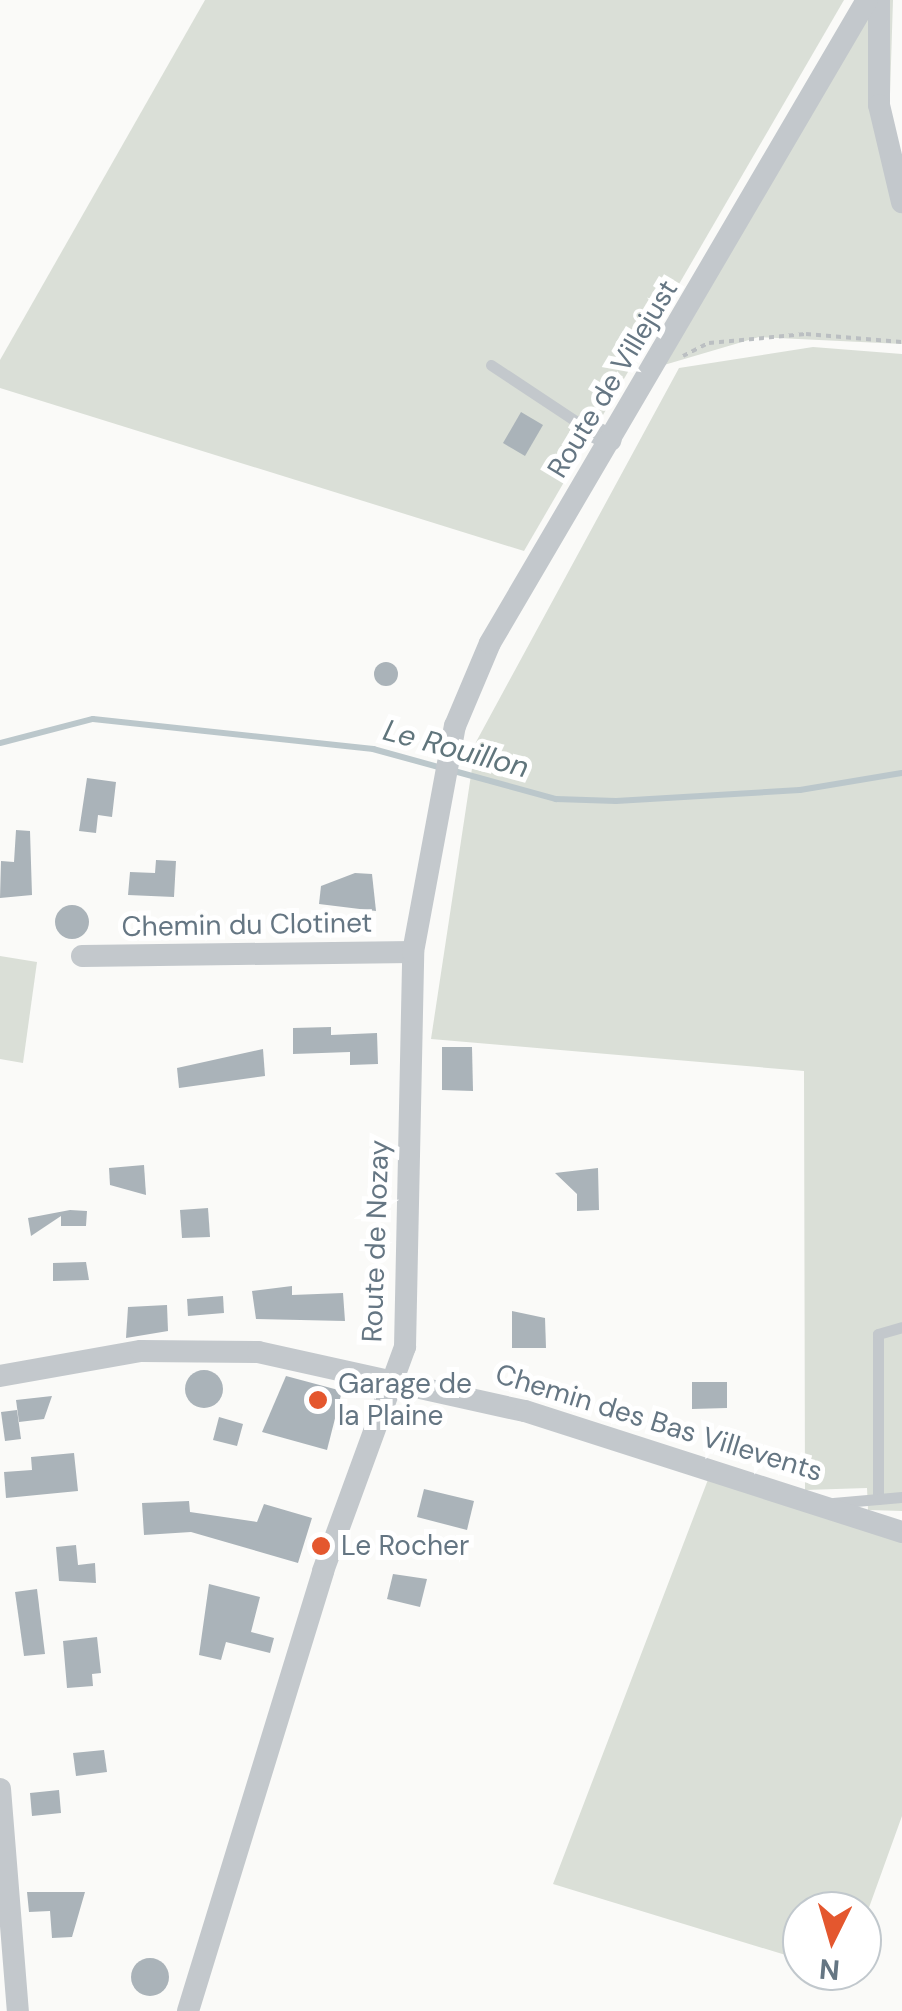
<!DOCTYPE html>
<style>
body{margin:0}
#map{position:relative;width:902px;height:2011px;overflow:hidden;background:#fafaf8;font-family:"DM Sans",sans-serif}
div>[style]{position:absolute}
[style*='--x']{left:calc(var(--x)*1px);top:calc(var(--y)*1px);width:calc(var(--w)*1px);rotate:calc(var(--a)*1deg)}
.green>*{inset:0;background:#dadfd7}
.stream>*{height:6px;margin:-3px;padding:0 3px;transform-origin:3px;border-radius:3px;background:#bbc7cb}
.building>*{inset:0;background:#aab3b9}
.round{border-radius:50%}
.path>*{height:4px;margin-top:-2px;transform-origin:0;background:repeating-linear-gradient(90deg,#bbbfc2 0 5px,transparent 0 10px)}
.service>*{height:11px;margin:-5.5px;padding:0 5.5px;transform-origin:5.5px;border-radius:5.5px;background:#c3c8cc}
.minor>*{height:22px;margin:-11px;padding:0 11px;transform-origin:11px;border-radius:11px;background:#c3c8cc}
.dots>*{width:28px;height:28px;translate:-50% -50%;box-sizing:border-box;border:5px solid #fff;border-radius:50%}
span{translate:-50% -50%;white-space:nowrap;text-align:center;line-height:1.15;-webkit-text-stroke:10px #fff;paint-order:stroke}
.street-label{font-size:28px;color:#657683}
.poi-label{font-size:28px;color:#657683}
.left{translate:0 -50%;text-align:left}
.water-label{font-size:30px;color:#60757c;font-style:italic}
.north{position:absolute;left:782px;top:1891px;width:100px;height:100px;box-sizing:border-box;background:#fff;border:2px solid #c1c8cd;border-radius:50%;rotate:185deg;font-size:28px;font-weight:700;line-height:40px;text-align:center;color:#657683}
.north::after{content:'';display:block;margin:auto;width:35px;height:45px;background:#e4572e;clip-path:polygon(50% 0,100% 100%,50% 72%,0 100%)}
</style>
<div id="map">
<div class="green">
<i style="clip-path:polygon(205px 0,844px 0,524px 551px,0 388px,0 360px)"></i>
<i style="clip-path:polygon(874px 0,893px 0,889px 126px,902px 167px,902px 344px,759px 337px,664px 365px)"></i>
<i style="clip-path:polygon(813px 347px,902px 354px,902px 1511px,868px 1510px,867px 1488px,805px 1490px,804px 1071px,431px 1039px,476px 742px,679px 368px)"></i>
<i style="clip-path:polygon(0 956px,37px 962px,23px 1063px,0 1059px)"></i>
<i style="clip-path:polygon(709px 1477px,902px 1539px,902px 1816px,862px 1927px,862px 1911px,802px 1911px,802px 1960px,553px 1884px)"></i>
</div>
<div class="stream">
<i style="--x:0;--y:743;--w:96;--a:-14.5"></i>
<i style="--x:93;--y:719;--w:282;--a:6.1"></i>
<i style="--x:373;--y:749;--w:72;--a:15.4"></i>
<i style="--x:454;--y:771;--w:106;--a:15.4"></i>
<i style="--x:556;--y:799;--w:60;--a:1.9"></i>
<i style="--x:616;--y:801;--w:184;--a:-3.4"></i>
<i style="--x:800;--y:790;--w:103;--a:-9.5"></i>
</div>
<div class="building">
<i style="clip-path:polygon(521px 412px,543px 425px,525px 456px,503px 443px)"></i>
<i class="round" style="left:374px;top:662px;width:24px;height:24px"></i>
<i style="clip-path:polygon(87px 778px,116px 782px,112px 817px,98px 815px,96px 833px,79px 831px)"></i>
<i style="clip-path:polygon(16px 830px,30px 831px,32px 895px,0 898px,1px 861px,14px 862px)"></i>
<i style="clip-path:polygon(156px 860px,176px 861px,174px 897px,128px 895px,130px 872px,155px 873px)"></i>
<i style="clip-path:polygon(355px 873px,372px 874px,376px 911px,319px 904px,321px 886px)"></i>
<i class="round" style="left:55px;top:905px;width:34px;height:34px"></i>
<i style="clip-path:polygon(331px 1027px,331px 1035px,377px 1033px,378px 1064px,350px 1065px,350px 1052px,293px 1054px,293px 1028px)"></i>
<i style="clip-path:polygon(442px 1047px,472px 1047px,473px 1091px,442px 1090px)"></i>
<i style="clip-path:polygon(263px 1049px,265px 1076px,179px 1088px,177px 1068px)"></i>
<i style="clip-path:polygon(144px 1165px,146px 1195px,110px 1185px,109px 1168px)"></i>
<i style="clip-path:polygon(598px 1168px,599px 1210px,577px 1211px,577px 1194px,555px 1173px)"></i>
<i style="clip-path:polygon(208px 1208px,210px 1237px,182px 1238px,180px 1210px)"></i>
<i style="clip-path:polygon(70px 1210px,87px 1211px,86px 1226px,61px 1226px,61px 1216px,31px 1236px,28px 1218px)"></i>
<i style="clip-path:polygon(86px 1262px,89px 1280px,53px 1281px,53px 1263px)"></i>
<i style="clip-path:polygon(292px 1286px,292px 1295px,343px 1293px,345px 1321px,256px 1319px,252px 1291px)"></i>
<i style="clip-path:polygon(223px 1296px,224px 1313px,188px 1316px,187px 1299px)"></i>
<i style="clip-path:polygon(167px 1305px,168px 1331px,126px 1338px,128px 1307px)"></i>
<i style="clip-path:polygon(512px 1311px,545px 1318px,546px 1348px,512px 1348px)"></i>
<i class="round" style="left:185px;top:1370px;width:38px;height:38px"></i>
<i style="clip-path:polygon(286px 1376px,342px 1391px,327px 1450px,262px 1432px)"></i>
<i style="clip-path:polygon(692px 1382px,727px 1382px,727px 1408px,692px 1409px)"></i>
<i style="clip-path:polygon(52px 1396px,44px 1419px,19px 1422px,16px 1400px)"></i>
<i style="clip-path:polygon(17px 1410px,21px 1439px,5px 1441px,1px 1412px)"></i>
<i style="clip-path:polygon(219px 1417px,243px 1424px,237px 1446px,213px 1440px)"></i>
<i style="clip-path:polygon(74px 1453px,78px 1491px,6px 1498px,4px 1472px,32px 1470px,31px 1457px)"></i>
<i style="clip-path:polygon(424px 1489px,474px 1501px,467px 1530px,417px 1517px)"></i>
<i style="clip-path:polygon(189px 1501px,190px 1512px,257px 1522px,264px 1504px,312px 1518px,298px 1563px,191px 1532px,144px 1535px,142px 1503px)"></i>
<i style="clip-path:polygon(76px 1545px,78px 1565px,95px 1563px,96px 1583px,59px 1581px,56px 1547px)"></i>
<i style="clip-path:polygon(393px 1574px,427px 1579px,420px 1607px,387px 1599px)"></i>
<i style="clip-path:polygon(209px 1584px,260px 1597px,251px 1632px,274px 1638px,270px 1653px,226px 1642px,221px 1660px,199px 1655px)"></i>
<i style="clip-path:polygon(37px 1589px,45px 1654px,24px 1656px,15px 1592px)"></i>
<i style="clip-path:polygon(97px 1637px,101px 1673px,92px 1674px,93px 1686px,67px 1688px,63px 1641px)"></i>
<i style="clip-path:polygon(104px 1750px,107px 1772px,76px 1776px,73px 1753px)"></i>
<i style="clip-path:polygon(59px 1790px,61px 1813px,32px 1816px,30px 1793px)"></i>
<i style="clip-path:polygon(27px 1892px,85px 1892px,72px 1937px,52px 1938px,50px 1911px,29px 1912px)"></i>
<i class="round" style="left:131px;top:1958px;width:38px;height:38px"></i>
</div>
<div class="path">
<i style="--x:683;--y:356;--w:29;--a:-27"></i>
<i style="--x:709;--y:343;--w:97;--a:-5.3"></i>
<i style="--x:806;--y:334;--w:96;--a:4.8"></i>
</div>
<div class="service">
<i style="--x:491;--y:365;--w:110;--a:33.5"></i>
<i style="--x:878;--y:1499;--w:165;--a:-90"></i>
<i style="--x:878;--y:1334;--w:25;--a:-16"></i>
<i style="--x:833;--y:1503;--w:69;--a:-5"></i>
</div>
<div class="minor">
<i style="--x:879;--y:0;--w:105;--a:90"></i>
<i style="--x:879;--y:105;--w:100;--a:76.7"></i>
<i style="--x:583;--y:426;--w:31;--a:27"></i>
<i style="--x:82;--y:956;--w:331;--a:-0.7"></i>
<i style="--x:0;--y:1376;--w:143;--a:-10.1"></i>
<i style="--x:141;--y:1351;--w:117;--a:0.5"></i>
<i style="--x:258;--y:1352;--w:273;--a:12.5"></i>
<i style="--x:525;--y:1411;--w:396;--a:17.8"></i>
<i style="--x:0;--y:1789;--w:223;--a:85.4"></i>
<i style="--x:188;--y:2011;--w:460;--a:-72.9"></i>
<i style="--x:323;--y:1571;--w:239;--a:-69.9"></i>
<i style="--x:405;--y:1347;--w:395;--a:-88.8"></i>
<i style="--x:413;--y:952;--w:230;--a:-79.5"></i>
<i style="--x:455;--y:726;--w:90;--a:-67.1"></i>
<i style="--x:490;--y:643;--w:745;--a:-59.62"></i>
</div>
<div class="dots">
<i style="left:318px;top:1400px;background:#e4572e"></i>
<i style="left:321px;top:1546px;background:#e4572e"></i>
</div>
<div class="street-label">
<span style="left:613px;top:379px;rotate:-59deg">Route de Villejust</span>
<span style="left:247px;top:925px;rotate:-1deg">Chemin du Clotinet</span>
<span style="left:376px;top:1241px;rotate:-88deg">Route de Nozay</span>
<span style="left:659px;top:1423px;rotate:17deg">Chemin des Bas Villevents</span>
</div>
<div class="poi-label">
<span class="left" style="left:338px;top:1400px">Garage de<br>la Plaine</span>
<span class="left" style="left:341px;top:1546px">Le Rocher</span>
</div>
<div class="water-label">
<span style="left:456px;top:749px;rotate:15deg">Le Rouillon</span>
</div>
<div class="north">N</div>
</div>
